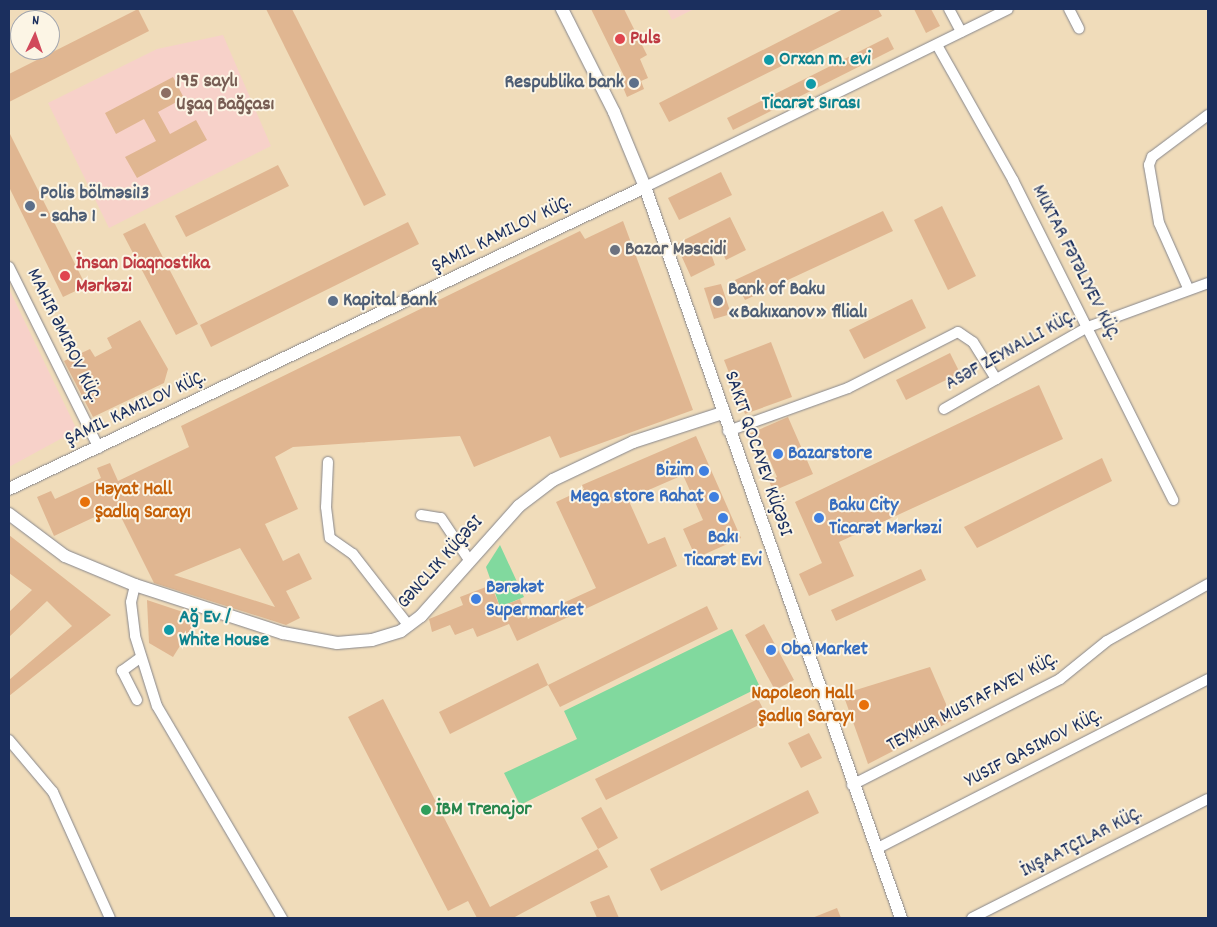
<!DOCTYPE html>
<meta charset="utf-8">
<style>
body{margin:0}
#map{position:relative;width:1217px;height:927px;overflow:hidden;background:#f0dcba;font-family:Dekko,sans-serif}
div>[style]{position:absolute}
[style*='--x']{left:calc(var(--x)*1px);top:calc(var(--y)*1px);width:calc(var(--w)*1px);rotate:calc(var(--a)*1deg)}
.built>*{inset:0;background:#f7d1c9}
.green>*{inset:0;background:#81d99e}
.building>*{inset:0;background:#e0b691}
.roads{filter:drop-shadow(0 0 1px #86868c) drop-shadow(0 0 1px #86868c)}
.minor>*{height:10px;margin:-5px;padding:0 5px;transform-origin:5px;border-radius:5px;background:#fff}
.tertiary>*{height:12px;margin:-6px;padding:0 6px;transform-origin:6px;border-radius:6px;background:#fff}
.dots>*{width:14px;height:14px;translate:-50% -50%;box-sizing:border-box;border:2px solid #fcf5e5;border-radius:50%}
span{translate:-50% -50%;white-space:nowrap;text-align:center;line-height:1.15;-webkit-text-stroke:4px #fcf5e5;paint-order:stroke}
.health-label{font-size:20px;color:#be3a42;font-weight:700}
.left{translate:0 -50%;text-align:left}
.culture-label{font-size:20px;color:#0d838f;font-weight:700}
.education-label{font-size:20px;color:#785e54;font-weight:700}
.service-label{font-size:20px;color:#4e5e75;font-weight:700}
.right{translate:-100% -50%;text-align:right}
.street-label{font-size:20px;color:#1b2f5e}
.worship-label{font-size:20px;color:#5b616d;font-weight:700}
.shop-label{font-size:20px;color:#366cbe;font-weight:700}
.food-label{font-size:20px;color:#c56008;font-weight:700}
.leisure-label{font-size:20px;color:#27864d;font-weight:700}
.frame{position:absolute;inset:0;border:10px solid #1b2f5e;pointer-events:none}
.north{position:absolute;left:10px;top:10px;width:50px;height:50px;box-sizing:border-box;background:#fcf5e5;border:1px solid #a2a6af;border-radius:50%;rotate:3deg;font-size:14px;font-weight:700;line-height:20px;text-align:center;color:#1b2f5e}
.north::after{content:'';display:block;margin:auto;width:18px;height:22px;background:#d1495b;clip-path:polygon(50% 0,100% 100%,50% 72%,0 100%)}
</style>
<div id="map">
<div class="built">
<i style="clip-path:polygon(667px 9px,666px 9px,694px 9px,672px 20px)"></i>
<i style="clip-path:polygon(223px 35px,271px 146px,109px 228px,48px 103px,157px 49px)"></i>
<i style="clip-path:polygon(9px 289px,77px 430px,9px 467px)"></i>
</div>
<div class="green">
<i style="clip-path:polygon(500px 545px,524px 597px,500px 607px,486px 567px)"></i>
<i style="clip-path:polygon(732px 629px,760px 687px,520px 805px,504px 773px,577px 739px,564px 711px)"></i>
</div>
<div class="building">
<i style="clip-path:polygon(138px 9px,149px 31px,9px 102px,9px 74px)"></i>
<i style="clip-path:polygon(266px 9px,292px 9px,386px 195px,364px 206px)"></i>
<i style="clip-path:polygon(591px 9px,624px 9px,647px 55px,640px 59px,648px 78px,641px 81px,644px 89px,627px 97px,620px 80px,625px 78px)"></i>
<i style="clip-path:polygon(843px 9px,878px 9px,882px 16px,669px 122px,659px 103px)"></i>
<i style="clip-path:polygon(914px 9px,931px 9px,940px 26px,926px 33px)"></i>
<i style="clip-path:polygon(888px 37px,894px 49px,733px 130px,727px 118px)"></i>
<i style="clip-path:polygon(173px 77px,184px 98px,158px 112px,170px 134px,196px 120px,207px 140px,137px 178px,125px 157px,156px 141px,144px 119px,116px 134px,105px 113px)"></i>
<i style="clip-path:polygon(9px 132px,86px 286px,63px 297px,9px 187px)"></i>
<i style="clip-path:polygon(278px 165px,289px 186px,186px 237px,175px 216px)"></i>
<i style="clip-path:polygon(721px 172px,732px 195px,679px 220px,668px 198px)"></i>
<i style="clip-path:polygon(942px 206px,976px 276px,948px 290px,914px 220px)"></i>
<i style="clip-path:polygon(883px 211px,893px 231px,745px 300px,735px 280px)"></i>
<i style="clip-path:polygon(730px 217px,746px 250px,726px 260px,720px 248px,710px 251px,715px 265px,691px 277px,676px 244px)"></i>
<i style="clip-path:polygon(evenodd,623px 221px,693px 410px,560px 458px,550px 436px,474px 467px,460px 436px,293px 447px,275px 457px,298px 509px,265px 524px,283px 561px,299px 553px,312px 579px,286px 591px,300px 618px,286px 625px,154px 583px,116px 507px,54px 536px,37px 497px,51px 491px,55px 499px,101px 478px,97px 468px,110px 463px,118px 481px,189px 447px,181px 426px,580px 231px,585px 239px,623px 221px,240px 548px,275px 607px,174px 575px,240px 548px)"></i>
<i style="clip-path:polygon(408px 222px,419px 244px,211px 347px,200px 325px)"></i>
<i style="clip-path:polygon(145px 223px,198px 324px,176px 335px,123px 234px)"></i>
<i style="clip-path:polygon(721px 284px,731px 314px,714px 319px,704px 288px)"></i>
<i style="clip-path:polygon(912px 299px,926px 328px,864px 359px,849px 330px)"></i>
<i style="clip-path:polygon(140px 320px,168px 369px,164px 383px,93px 417px,64px 361px,90px 349px,95px 357px,112px 348px,107px 338px)"></i>
<i style="clip-path:polygon(771px 342px,792px 397px,745px 414px,724px 360px)"></i>
<i style="clip-path:polygon(950px 353px,960px 373px,906px 400px,896px 380px)"></i>
<i style="clip-path:polygon(1039px 385px,1063px 439px,839px 542px,854px 576px,809px 596px,799px 574px,822px 563px,795px 502px)"></i>
<i style="clip-path:polygon(788px 417px,813px 474px,773px 491px,769px 481px,777px 477px,761px 440px,753px 443px,749px 434px)"></i>
<i style="clip-path:polygon(696px 436px,741px 538px,696px 558px,683px 529px,703px 520px,683px 475px,628px 499px,648px 544px,665px 537px,677px 566px,517px 641px,509px 624px,477px 637px,473px 628px,455px 635px,450px 625px,432px 632px,429px 619px,463px 605px,460px 597px,491px 585px,500px 607px,520px 599px,528px 619px,596px 588px,556px 502px,584px 489px,582px 485px)"></i>
<i style="clip-path:polygon(1102px 458px,1112px 481px,977px 548px,964px 527px)"></i>
<i style="clip-path:polygon(9px 535px,111px 615px,9px 696px,9px 680px,72px 626px,47px 601px,9px 637px,9px 612px,32px 590px,9px 573px)"></i>
<i style="clip-path:polygon(921px 569px,926px 580px,836px 621px,831px 610px)"></i>
<i style="clip-path:polygon(147px 600px,198px 617px,173px 657px,149px 643px)"></i>
<i style="clip-path:polygon(707px 606px,718px 629px,560px 707px,548px 685px)"></i>
<i style="clip-path:polygon(764px 624px,794px 680px,775px 690px,745px 635px)"></i>
<i style="clip-path:polygon(538px 663px,548px 685px,450px 734px,439px 712px)"></i>
<i style="clip-path:polygon(930px 667px,953px 720px,868px 764px,843px 694px)"></i>
<i style="clip-path:polygon(383px 699px,490px 907px,598px 849px,608px 867px,513px 918px,477px 918px,468px 901px,448px 911px,348px 717px)"></i>
<i style="clip-path:polygon(758px 699px,769px 720px,606px 800px,595px 779px)"></i>
<i style="clip-path:polygon(809px 733px,822px 758px,801px 768px,788px 743px)"></i>
<i style="clip-path:polygon(808px 790px,819px 813px,661px 891px,650px 869px)"></i>
<i style="clip-path:polygon(601px 807px,618px 838px,598px 849px,581px 818px)"></i>
<i style="clip-path:polygon(609px 895px,619px 918px,597px 918px,590px 902px)"></i>
<i style="clip-path:polygon(837px 908px,841px 918px,812px 918px)"></i>
</div>
<div class="roads">
<div class="minor">
<i style="--x:949;--y:9;--w:26;--a:62"></i>
<i style="--x:1069;--y:9;--w:22;--a:63"></i>
<i style="--x:937;--y:45;--w:155;--a:60.6"></i>
<i style="--x:1013;--y:180;--w:358;--a:63.4"></i>
<i style="--x:645;--y:187;--w:404;--a:-26.1"></i>
<i style="--x:9;--y:267;--w:202;--a:63.6"></i>
<i style="--x:1188;--y:288;--w:71;--a:-114"></i>
<i style="--x:1159;--y:223;--w:59;--a:-99.8"></i>
<i style="--x:1149;--y:165;--w:9;--a:-69"></i>
<i style="--x:1152;--y:157;--w:70;--a:-36.9"></i>
<i style="--x:944;--y:409;--w:166;--a:-29.7"></i>
<i style="--x:1088;--y:327;--w:128;--a:-20.1"></i>
<i style="--x:728;--y:431;--w:127;--a:-19.7"></i>
<i style="--x:848;--y:388;--w:123;--a:-27"></i>
<i style="--x:958;--y:332;--w:18;--a:34"></i>
<i style="--x:973;--y:342;--w:44;--a:58.1"></i>
<i style="--x:328;--y:462;--w:45;--a:92.5"></i>
<i style="--x:326;--y:507;--w:31;--a:83"></i>
<i style="--x:330;--y:538;--w:28;--a:35"></i>
<i style="--x:353;--y:554;--w:91;--a:52.1"></i>
<i style="--x:421;--y:515;--w:20;--a:9"></i>
<i style="--x:441;--y:518;--w:50;--a:56.3"></i>
<i style="--x:135;--y:585;--w:17;--a:103"></i>
<i style="--x:131;--y:602;--w:34;--a:83"></i>
<i style="--x:135;--y:636;--w:73;--a:72.6"></i>
<i style="--x:157;--y:706;--w:246;--a:59.5"></i>
<i style="--x:137;--y:700;--w:33;--a:-117"></i>
<i style="--x:122;--y:671;--w:22;--a:-36"></i>
<i style="--x:9;--y:740;--w:68;--a:49.8"></i>
<i style="--x:53;--y:792;--w:138;--a:65.7"></i>
<i style="--x:852;--y:785;--w:233;--a:-27"></i>
<i style="--x:1060;--y:679;--w:60;--a:-39"></i>
<i style="--x:1107;--y:641;--w:116;--a:-29.4"></i>
<i style="--x:876;--y:849;--w:373;--a:-27.1"></i>
<i style="--x:972;--y:918;--w:264;--a:-26.8"></i>
</div>
<div class="tertiary">
<i style="--x:562;--y:9;--w:115;--a:63.2"></i>
<i style="--x:614;--y:112;--w:81;--a:67.5"></i>
<i style="--x:645;--y:187;--w:775;--a:70.7"></i>
<i style="--x:9;--y:489;--w:704;--a:-25.4"></i>
<i style="--x:9;--y:514;--w:70;--a:36.9"></i>
<i style="--x:65;--y:556;--w:76;--a:22.5"></i>
<i style="--x:135;--y:585;--w:156;--a:18"></i>
<i style="--x:283;--y:633;--w:55;--a:10.5"></i>
<i style="--x:337;--y:643;--w:35;--a:-5"></i>
<i style="--x:372;--y:640;--w:30;--a:-17"></i>
<i style="--x:401;--y:631;--w:25;--a:-37"></i>
<i style="--x:421;--y:616;--w:147;--a:-48.3"></i>
<i style="--x:519;--y:506;--w:43;--a:-37.4"></i>
<i style="--x:553;--y:480;--w:89;--a:-25.4"></i>
<i style="--x:633;--y:442;--w:94;--a:-18"></i>
</div>
</div>
<div class="dots">
<i style="left:620px;top:39px;background:#e0444e"></i>
<i style="left:769px;top:60px;background:#0f9aa8"></i>
<i style="left:634px;top:83px;background:#5c6f8a"></i>
<i style="left:811px;top:84px;background:#0f9aa8"></i>
<i style="left:166px;top:93px;background:#8d6e63"></i>
<i style="left:30px;top:206px;background:#5c6f8a"></i>
<i style="left:615px;top:250px;background:#6b7280"></i>
<i style="left:65px;top:276px;background:#e0444e"></i>
<i style="left:333px;top:301px;background:#5c6f8a"></i>
<i style="left:718px;top:301px;background:#5c6f8a"></i>
<i style="left:778px;top:454px;background:#3f7fe0"></i>
<i style="left:704px;top:471px;background:#3f7fe0"></i>
<i style="left:714px;top:497px;background:#3f7fe0"></i>
<i style="left:85px;top:502px;background:#e8710a"></i>
<i style="left:723px;top:518px;background:#3f7fe0"></i>
<i style="left:819px;top:518px;background:#3f7fe0"></i>
<i style="left:476px;top:599px;background:#3f7fe0"></i>
<i style="left:169px;top:630px;background:#0f9aa8"></i>
<i style="left:771px;top:650px;background:#3f7fe0"></i>
<i style="left:864px;top:705px;background:#e8710a"></i>
<i style="left:426px;top:810px;background:#2e9e5b"></i>
</div>
<div class="health-label">
<span class="left" style="left:630px;top:39px">Puls</span>
<span class="left" style="left:76px;top:276px">İnsan Diaqnostika<br>Mərkəzi</span>
</div>
<div class="culture-label">
<span class="left" style="left:779px;top:60px">Orxan m. evi</span>
<span style="left:811px;top:104px">Ticarət Sırası</span>
<span class="left" style="left:179px;top:630px">Ağ Ev /<br>White House</span>
</div>
<div class="education-label">
<span class="left" style="left:176px;top:94px">195 saylı<br>Uşaq Bağçası</span>
</div>
<div class="service-label">
<span class="right" style="left:624px;top:83px">Respublika bank</span>
<span class="left" style="left:40px;top:206px">Polis bölməsi13<br>- sahə 1</span>
<span class="left" style="left:728px;top:302px">Bank of Baku<br>«Bakıxanov» filialı</span>
<span class="left" style="left:343px;top:301px">Kapital Bank</span>
</div>
<div class="street-label">
<span style="left:502px;top:235px;rotate:-26deg">ŞAMIL KAMILOV KÜÇ.</span>
<span style="left:1075px;top:263px;rotate:63deg">MUXTAR FƏTƏLIYEV KÜÇ.</span>
<span style="left:63px;top:336px;rotate:64deg">MAHIR ƏMIROV KÜÇ.</span>
<span style="left:1011px;top:351px;rotate:-29deg">ASƏF ZEYNALLI KÜÇ.</span>
<span style="left:136px;top:409px;rotate:-25deg">ŞAMIL KAMILOV KÜÇ.</span>
<span style="left:757px;top:454px;rotate:71deg">SAKIT QOCAYEV KÜÇƏSI</span>
<span style="left:441px;top:563px;rotate:-48deg">GƏNCLIK KÜÇƏSI</span>
<span style="left:973px;top:703px;rotate:-28deg">TEYMUR MUSTAFAYEV KÜÇ.</span>
<span style="left:1034px;top:749px;rotate:-27deg">YUSIF QASIMOV KÜÇ.</span>
<span style="left:1082px;top:843px;rotate:-27deg">İNŞAATÇILAR KÜÇ.</span>
</div>
<div class="worship-label">
<span class="left" style="left:625px;top:250px">Bazar Məscidi</span>
</div>
<div class="shop-label">
<span class="left" style="left:788px;top:454px">Bazarstore</span>
<span class="right" style="left:694px;top:471px">Bizim</span>
<span class="right" style="left:704px;top:497px">Mega store Rahat</span>
<span class="left" style="left:829px;top:518px">Baku City<br>Ticarət Mərkəzi</span>
<span style="left:723px;top:550px">Bakı<br>Ticarət Evi</span>
<span class="left" style="left:486px;top:600px">Bərəkət<br>Supermarket</span>
<span class="left" style="left:781px;top:650px">Oba Market</span>
</div>
<div class="food-label">
<span class="left" style="left:95px;top:502px">Həyat Hall<br>Şadlıq Sarayı</span>
<span class="right" style="left:854px;top:706px">Napoleon Hall<br>Şadlıq Sarayı</span>
</div>
<div class="leisure-label">
<span class="left" style="left:436px;top:810px">İBM Trenajor</span>
</div>
<div class="frame"></div>
<div class="north">N</div>
</div>
